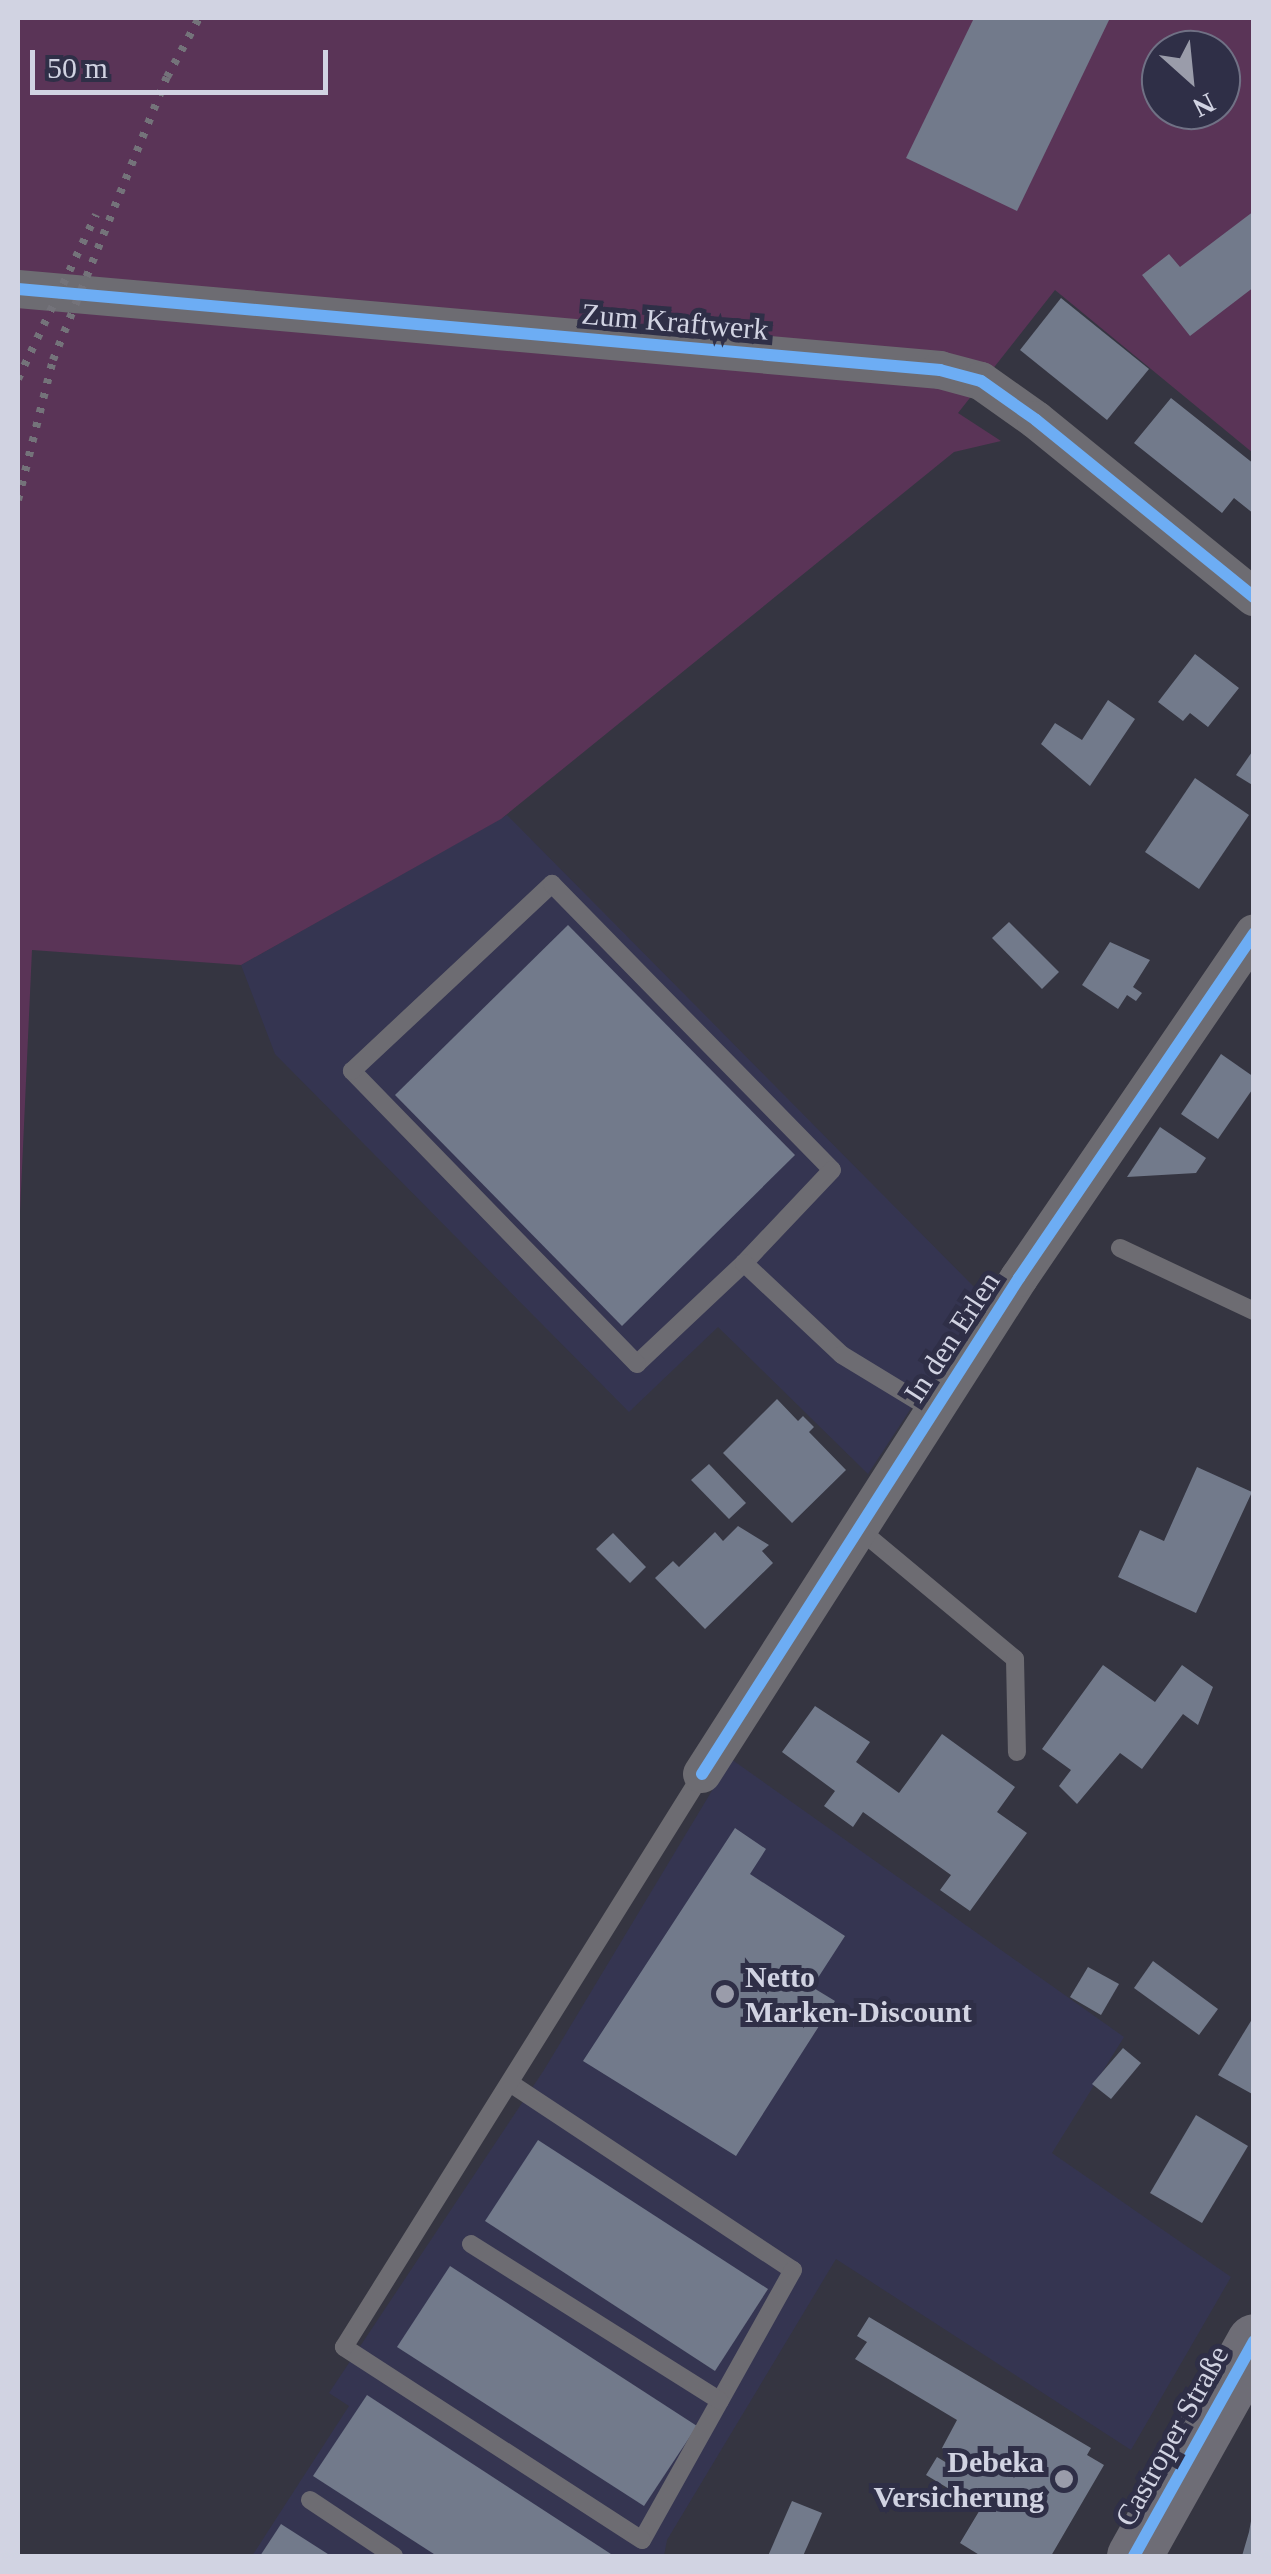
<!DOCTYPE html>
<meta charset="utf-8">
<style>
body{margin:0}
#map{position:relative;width:1271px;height:2574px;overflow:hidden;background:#353541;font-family:Georgia,serif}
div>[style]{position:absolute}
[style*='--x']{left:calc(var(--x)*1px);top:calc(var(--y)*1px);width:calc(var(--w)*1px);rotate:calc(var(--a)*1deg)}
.built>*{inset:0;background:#353551}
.green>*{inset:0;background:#5a3457}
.building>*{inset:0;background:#727a8b}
.service>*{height:18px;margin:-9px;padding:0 9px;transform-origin:9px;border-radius:9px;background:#6d6c72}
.minor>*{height:38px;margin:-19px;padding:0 19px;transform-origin:19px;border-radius:19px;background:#6d6c72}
.primary>*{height:55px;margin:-27.5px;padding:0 27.5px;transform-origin:27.5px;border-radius:27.5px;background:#6e6d76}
.rail>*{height:8px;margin-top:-4px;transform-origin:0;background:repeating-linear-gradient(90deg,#74737a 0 5px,transparent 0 15px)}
.cycleway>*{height:12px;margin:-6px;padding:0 6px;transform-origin:6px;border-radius:6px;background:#6dadf4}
.dots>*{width:28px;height:28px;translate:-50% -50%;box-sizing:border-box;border:5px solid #2f2f47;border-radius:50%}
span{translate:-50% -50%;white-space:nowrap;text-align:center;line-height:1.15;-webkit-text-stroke:10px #2f2f47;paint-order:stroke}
.street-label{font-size:30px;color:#d1d3e2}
.poi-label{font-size:30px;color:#d1d3e2;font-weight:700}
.left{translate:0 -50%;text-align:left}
.right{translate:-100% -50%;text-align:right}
.frame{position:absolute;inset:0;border:20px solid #d1d3e2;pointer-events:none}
.north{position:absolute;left:1141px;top:30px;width:100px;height:100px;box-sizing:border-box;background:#2f2f47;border:2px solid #707185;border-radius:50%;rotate:153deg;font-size:28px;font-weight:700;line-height:40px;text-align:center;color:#d1d3e2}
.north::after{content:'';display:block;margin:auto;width:35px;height:45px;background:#9a9caa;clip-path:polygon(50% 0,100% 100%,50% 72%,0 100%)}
.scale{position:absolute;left:30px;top:50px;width:298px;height:45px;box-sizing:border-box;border:5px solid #d1d3e2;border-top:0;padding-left:12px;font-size:30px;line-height:35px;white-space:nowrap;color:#d1d3e2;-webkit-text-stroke:8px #2f2f47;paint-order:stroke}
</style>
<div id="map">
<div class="built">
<i style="clip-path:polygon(507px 815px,984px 1297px,868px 1474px,718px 1327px,629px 1412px,275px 1054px,241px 965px)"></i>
<i style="clip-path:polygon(731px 1759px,1124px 2037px,1052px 2153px,1231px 2277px,1131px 2450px,836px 2259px,667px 2540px,664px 2556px,252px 2556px,349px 2406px,329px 2393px,544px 2070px)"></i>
</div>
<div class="green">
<i style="clip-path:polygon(evenodd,18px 18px,1253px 18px,1253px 453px,1055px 290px,958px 413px,1001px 441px,954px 452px,501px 819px,241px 965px,32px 950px,18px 1256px,18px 18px,1161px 50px,1221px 50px,1221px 110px,1161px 110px,1161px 50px)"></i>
</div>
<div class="building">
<i style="clip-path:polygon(974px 18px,1110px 18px,1017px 211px,906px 158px)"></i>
<i style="clip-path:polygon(1254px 211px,1254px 287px,1190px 336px,1142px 275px,1169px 254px,1180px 267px)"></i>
<i style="clip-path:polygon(1061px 298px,1149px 369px,1107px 420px,1020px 350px)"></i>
<i style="clip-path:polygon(1171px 398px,1254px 464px,1254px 514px,1234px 498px,1222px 513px,1134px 443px)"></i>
<i style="clip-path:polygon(1195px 654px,1239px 688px,1208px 727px,1190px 713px,1183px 721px,1158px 702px)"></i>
<i style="clip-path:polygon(1108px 700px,1135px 719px,1090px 786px,1041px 744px,1055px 723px,1082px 740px)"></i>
<i style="clip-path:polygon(1254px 749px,1254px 786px,1236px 775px)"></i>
<i style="clip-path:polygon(1195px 778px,1249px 815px,1199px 889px,1145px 852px)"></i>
<i style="clip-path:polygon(1009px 922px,1059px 972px,1042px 989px,992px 938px)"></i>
<i style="clip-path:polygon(568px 925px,795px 1155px,622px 1326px,395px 1095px)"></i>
<i style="clip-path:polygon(1110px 942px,1150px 960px,1133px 987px,1142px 993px,1136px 1001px,1127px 995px,1118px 1009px,1082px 985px)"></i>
<i style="clip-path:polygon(1221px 1054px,1254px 1077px,1254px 1087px,1218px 1139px,1181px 1114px)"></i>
<i style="clip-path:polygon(1160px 1127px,1206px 1158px,1196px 1173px,1127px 1177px)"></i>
<i style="clip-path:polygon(777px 1399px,798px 1421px,803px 1416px,814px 1427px,809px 1432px,846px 1470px,792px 1523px,723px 1453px)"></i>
<i style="clip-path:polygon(709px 1464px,746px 1503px,729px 1519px,691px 1480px)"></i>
<i style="clip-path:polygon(1197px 1467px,1252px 1492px,1196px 1613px,1118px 1577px,1140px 1530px,1164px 1541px)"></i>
<i style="clip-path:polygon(738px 1526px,769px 1545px,762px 1551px,773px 1563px,705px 1629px,655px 1578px,673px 1561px,679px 1567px,715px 1532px,723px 1541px)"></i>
<i style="clip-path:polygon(613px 1533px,646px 1567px,630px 1583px,596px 1549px)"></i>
<i style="clip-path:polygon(1103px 1665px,1155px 1702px,1182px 1665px,1213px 1687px,1198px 1725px,1183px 1714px,1142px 1769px,1120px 1753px,1077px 1804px,1059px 1786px,1071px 1770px,1042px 1749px)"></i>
<i style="clip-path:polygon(815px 1706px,870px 1742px,856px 1762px,899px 1793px,942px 1734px,1015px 1787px,997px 1812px,1027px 1833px,970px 1911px,940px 1890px,951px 1875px,863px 1812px,853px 1827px,824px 1806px,835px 1791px,782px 1752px)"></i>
<i style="clip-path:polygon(735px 1828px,766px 1849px,750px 1874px,845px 1936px,812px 1987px,835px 2001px,736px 2156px,583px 2061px)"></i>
<i style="clip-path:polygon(1153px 1961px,1218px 2009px,1199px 2035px,1134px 1988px)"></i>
<i style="clip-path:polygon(1088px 1967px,1119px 1984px,1101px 2015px,1070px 1997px)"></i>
<i style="clip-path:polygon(1254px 2016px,1254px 2095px,1218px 2075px)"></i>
<i style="clip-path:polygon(1123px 2048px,1141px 2063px,1111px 2099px,1092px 2084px)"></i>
<i style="clip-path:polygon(1196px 2115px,1248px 2146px,1202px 2223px,1150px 2193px)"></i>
<i style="clip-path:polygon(538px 2140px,768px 2289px,715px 2371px,485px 2221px)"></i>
<i style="clip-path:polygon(450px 2266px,697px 2426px,644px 2506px,397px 2347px)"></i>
<i style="clip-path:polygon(869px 2317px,1091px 2448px,1087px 2455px,1104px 2465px,1051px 2556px,981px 2556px,960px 2543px,981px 2508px,926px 2475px,937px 2457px,965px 2474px,969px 2467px,942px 2448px,957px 2420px,855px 2359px,867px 2342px,857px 2336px)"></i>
<i style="clip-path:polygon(367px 2395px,614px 2556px,437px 2556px,313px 2476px)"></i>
<i style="clip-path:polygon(792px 2501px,822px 2513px,803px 2556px,768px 2556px)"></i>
<i style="clip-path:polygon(1253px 2510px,1254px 2556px,1242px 2556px,1249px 2532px)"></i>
<i style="clip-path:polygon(281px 2524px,331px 2556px,260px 2556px)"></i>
</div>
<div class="service">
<i style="--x:1120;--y:1248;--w:148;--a:25.2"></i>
<i style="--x:744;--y:1263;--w:147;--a:136.7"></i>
<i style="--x:637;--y:1364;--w:409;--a:-134.2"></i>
<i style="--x:352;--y:1071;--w:274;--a:-43.1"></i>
<i style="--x:552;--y:884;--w:400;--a:45.6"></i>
<i style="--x:832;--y:1170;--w:128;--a:133.4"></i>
<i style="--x:744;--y:1263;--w:134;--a:43.2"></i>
<i style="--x:842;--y:1355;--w:108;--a:31.3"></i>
<i style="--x:859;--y:1529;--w:203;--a:39.8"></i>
<i style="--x:1015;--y:1659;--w:93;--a:88.8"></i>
<i style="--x:510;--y:2083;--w:339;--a:33.5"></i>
<i style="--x:793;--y:2270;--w:309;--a:119.2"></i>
<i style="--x:642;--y:2540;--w:355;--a:-147.1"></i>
<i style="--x:344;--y:2347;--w:676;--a:-58"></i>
<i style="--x:471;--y:2244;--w:294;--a:32.2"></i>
<i style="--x:310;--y:2500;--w:101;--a:33.7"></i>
</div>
<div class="minor">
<i style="--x:18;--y:289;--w:926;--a:5.02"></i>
<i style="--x:940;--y:370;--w:42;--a:15"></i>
<i style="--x:981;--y:381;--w:67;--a:35.3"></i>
<i style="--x:1036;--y:420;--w:281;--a:39.1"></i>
<i style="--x:702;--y:1774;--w:589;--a:-57.42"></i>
<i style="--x:1019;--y:1278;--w:417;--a:-55.7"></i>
</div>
<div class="primary">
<i style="--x:1134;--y:2556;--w:246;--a:-60.8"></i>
</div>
<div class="rail">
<i style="--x:18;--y:379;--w:182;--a:-64.6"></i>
<i style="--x:18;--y:500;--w:144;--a:-76"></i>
<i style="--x:53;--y:360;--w:305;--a:-68.1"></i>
<i style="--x:167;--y:77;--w:67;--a:-61.5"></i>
</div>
<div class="cycleway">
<i style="--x:18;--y:289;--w:926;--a:5.02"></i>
<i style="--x:940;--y:370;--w:42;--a:15"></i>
<i style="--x:981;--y:381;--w:67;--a:35.3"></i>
<i style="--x:1036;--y:420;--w:281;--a:39.1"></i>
<i style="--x:702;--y:1774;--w:589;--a:-57.42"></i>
<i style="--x:1019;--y:1278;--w:417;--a:-55.7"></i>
<i style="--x:1134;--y:2556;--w:246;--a:-60.8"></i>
</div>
<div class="dots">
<i style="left:725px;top:1994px;background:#9a9caa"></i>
<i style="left:1064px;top:2479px;background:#9a9caa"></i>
</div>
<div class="street-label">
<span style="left:675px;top:322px;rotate:5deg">Zum Kraftwerk</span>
<span style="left:952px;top:1337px;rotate:-57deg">In den Erlen</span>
<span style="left:1172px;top:2436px;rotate:-61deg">Castroper Straße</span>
</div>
<div class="poi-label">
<span class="left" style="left:745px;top:1994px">Netto<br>Marken-Discount</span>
<span class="right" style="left:1044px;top:2479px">Debeka<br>Versicherung</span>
</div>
<div class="frame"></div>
<div class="north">N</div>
<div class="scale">50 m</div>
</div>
